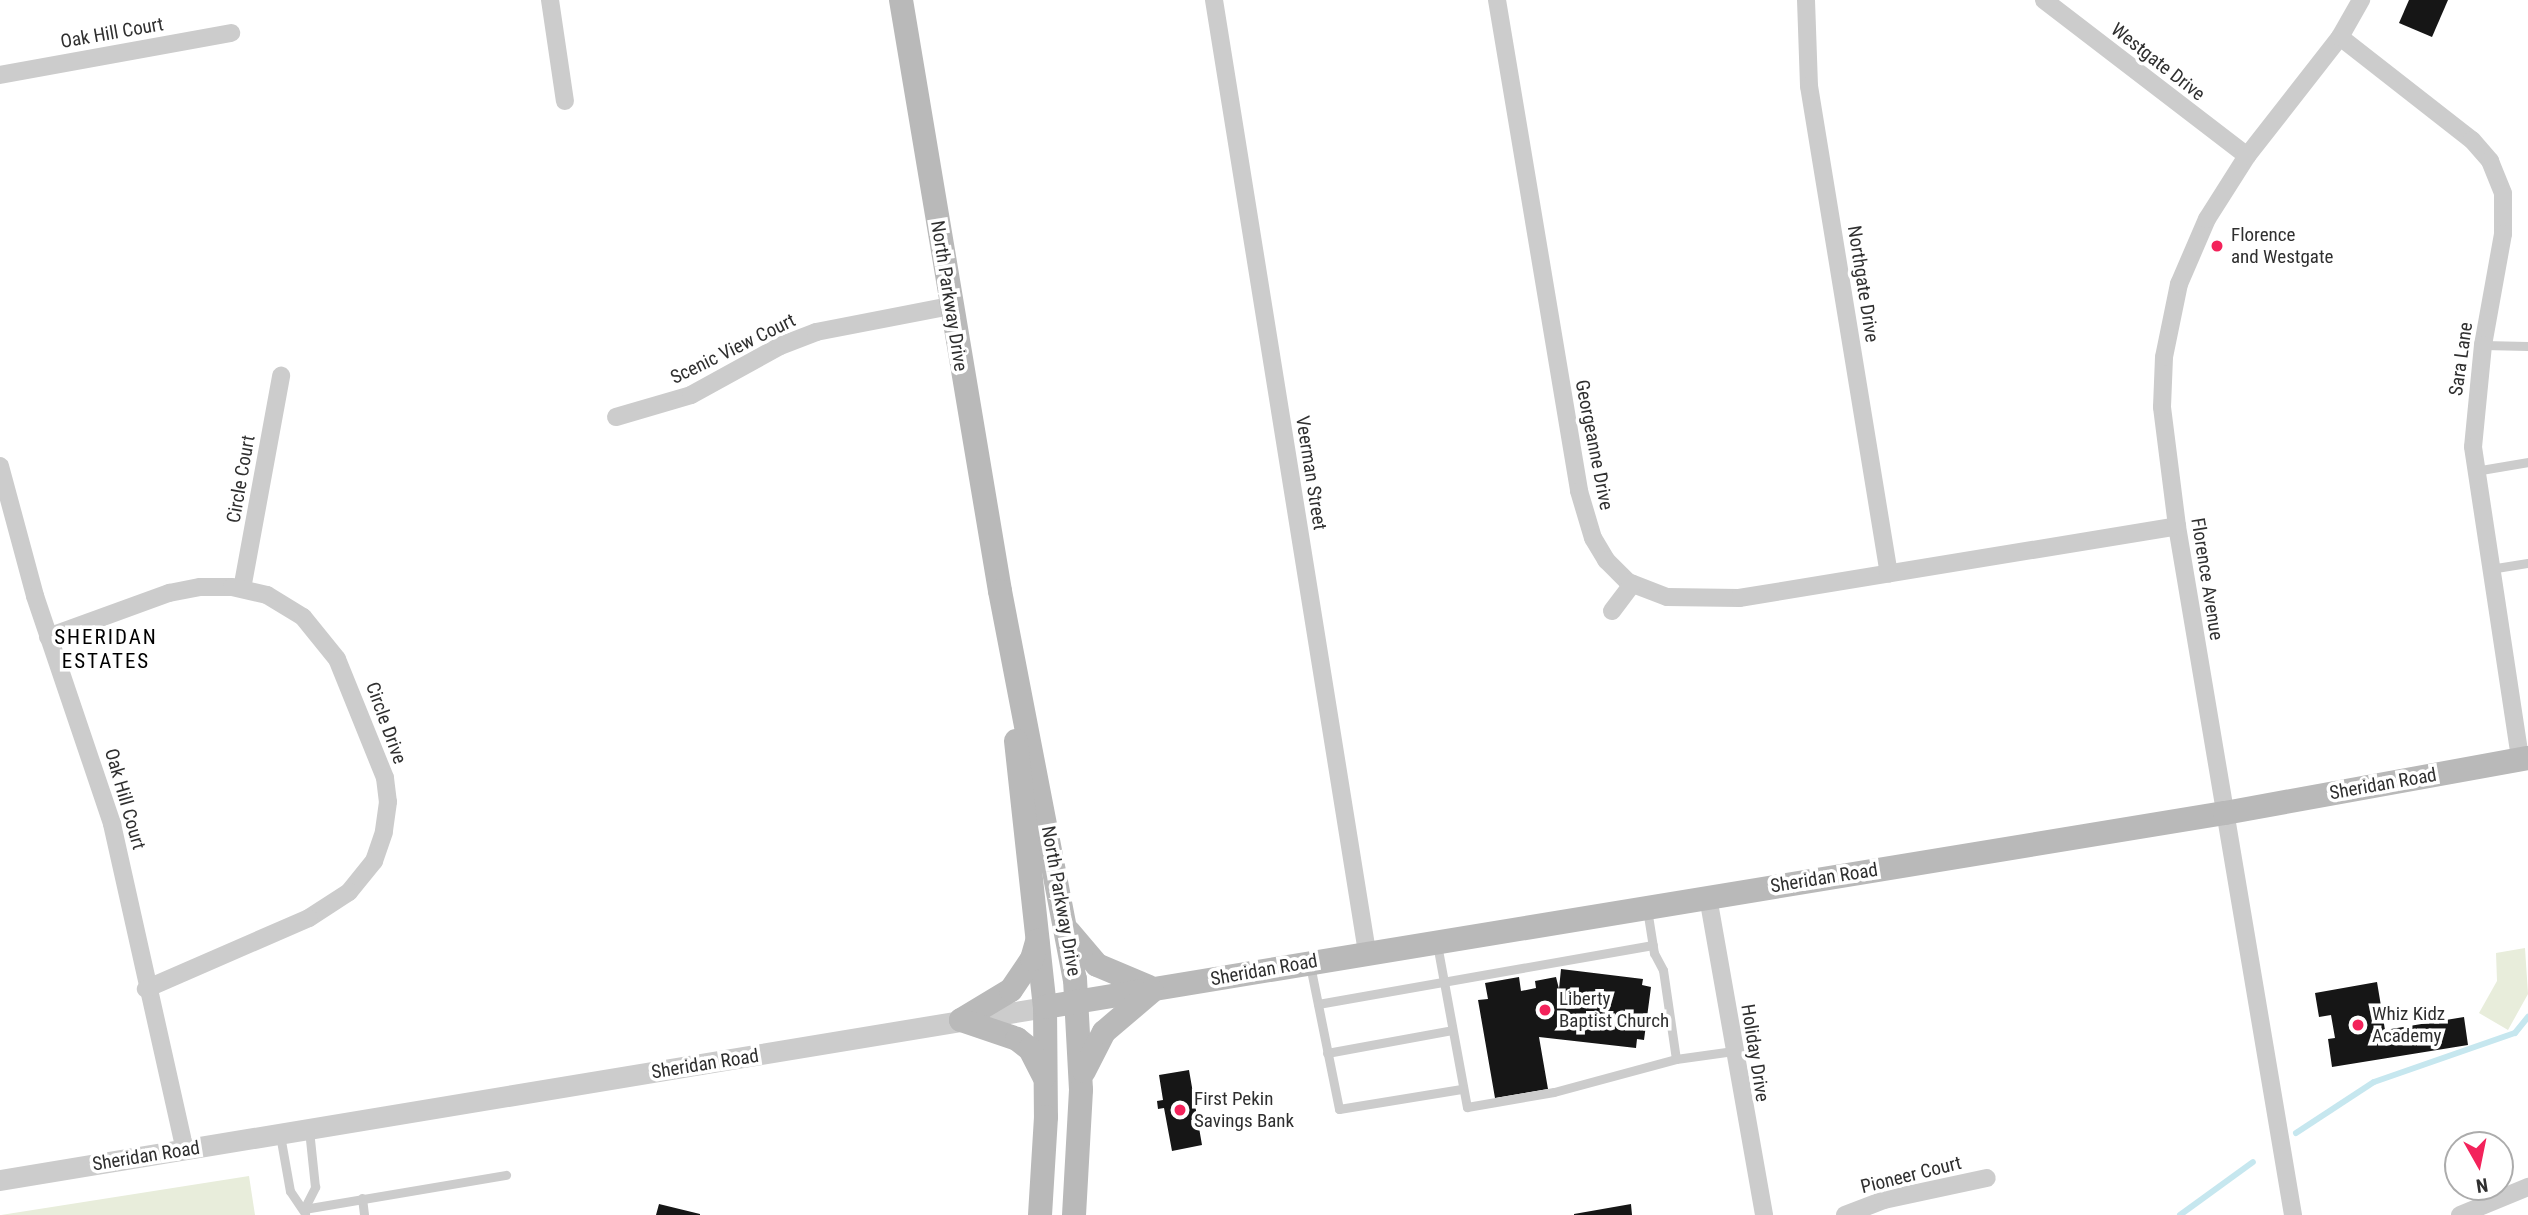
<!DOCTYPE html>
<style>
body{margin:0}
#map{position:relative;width:2528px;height:1215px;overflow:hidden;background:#fff;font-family:"Roboto Condensed",sans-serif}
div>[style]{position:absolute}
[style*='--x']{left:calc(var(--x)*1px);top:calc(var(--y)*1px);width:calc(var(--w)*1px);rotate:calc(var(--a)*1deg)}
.green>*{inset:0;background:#e8eddb}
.stream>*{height:6px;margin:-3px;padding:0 3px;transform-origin:3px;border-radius:3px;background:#c6e7ef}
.building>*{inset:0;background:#161616}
.service>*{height:9px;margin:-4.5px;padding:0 4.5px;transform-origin:4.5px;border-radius:4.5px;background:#ccc}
.minor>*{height:18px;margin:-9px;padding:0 9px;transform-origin:9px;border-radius:9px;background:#ccc}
.tertiary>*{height:21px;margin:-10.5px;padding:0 10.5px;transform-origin:10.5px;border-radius:10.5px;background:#ccc}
.secondary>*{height:24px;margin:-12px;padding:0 12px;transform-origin:12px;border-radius:12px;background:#b9b9b9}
.dots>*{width:19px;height:19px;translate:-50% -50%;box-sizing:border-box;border:4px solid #fff;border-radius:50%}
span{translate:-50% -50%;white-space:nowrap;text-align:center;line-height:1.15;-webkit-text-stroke:7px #fff;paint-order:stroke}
.street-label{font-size:19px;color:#2f2f2f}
.poi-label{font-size:19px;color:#2f2f2f}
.left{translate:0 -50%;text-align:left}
.neighbourhood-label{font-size:21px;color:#000;letter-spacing:2px}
.north{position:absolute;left:2444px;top:1131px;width:70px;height:70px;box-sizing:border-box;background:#fff;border:2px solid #acacac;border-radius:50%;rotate:171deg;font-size:19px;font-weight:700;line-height:28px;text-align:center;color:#2f2f2f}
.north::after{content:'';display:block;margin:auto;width:24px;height:32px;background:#f3235b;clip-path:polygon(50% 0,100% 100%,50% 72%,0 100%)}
</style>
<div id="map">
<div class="green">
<i style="clip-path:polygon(2525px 948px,2528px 994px,2508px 1030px,2479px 1013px,2497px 981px,2496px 953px)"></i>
<i style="clip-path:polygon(249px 1176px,255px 1215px,1px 1215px)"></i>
</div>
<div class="stream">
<i style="--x:2296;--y:1133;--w:93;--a:-33.2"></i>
<i style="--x:2374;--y:1082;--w:149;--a:-19.2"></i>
<i style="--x:2515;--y:1033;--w:21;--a:-51"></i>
<i style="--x:2180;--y:1215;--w:90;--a:-36"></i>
</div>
<div class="building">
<i style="clip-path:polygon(2409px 0,2448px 0,2432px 37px,2399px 23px)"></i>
<i style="clip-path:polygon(1561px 969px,1643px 979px,1642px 985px,1651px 987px,1644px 1040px,1637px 1039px,1636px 1048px,1539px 1037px,1548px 1089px,1495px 1098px,1478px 1000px,1488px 999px,1485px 983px,1519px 977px,1521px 991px,1536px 988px,1535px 981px,1556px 977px,1559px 989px)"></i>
<i style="clip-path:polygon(2377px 982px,2385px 1030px,2464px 1017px,2468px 1045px,2332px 1067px,2328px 1039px,2335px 1038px,2331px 1015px,2319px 1017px,2315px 993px)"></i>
<i style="clip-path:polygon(1189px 1070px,1202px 1145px,1172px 1151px,1164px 1108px,1158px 1109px,1157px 1101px,1163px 1100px,1159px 1075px)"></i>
<i style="clip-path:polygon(659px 1204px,700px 1214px,700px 1215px,656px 1215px)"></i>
<i style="clip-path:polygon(1631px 1204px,1632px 1215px,1574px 1215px,1574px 1214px)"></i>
</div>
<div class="service">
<i style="--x:2483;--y:345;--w:45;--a:1.3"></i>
<i style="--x:2475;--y:471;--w:54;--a:-9.6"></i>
<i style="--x:2490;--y:569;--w:38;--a:-9"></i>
<i style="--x:1647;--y:909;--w:45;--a:81"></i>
<i style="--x:1654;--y:953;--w:19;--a:62"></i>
<i style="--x:1663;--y:970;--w:90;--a:81.7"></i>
<i style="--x:1437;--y:944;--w:166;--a:79.6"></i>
<i style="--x:1467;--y:1107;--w:88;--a:-9.8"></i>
<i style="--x:1554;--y:1092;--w:126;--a:-15.1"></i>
<i style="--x:1676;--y:1059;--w:58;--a:-8"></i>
<i style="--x:1310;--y:965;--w:147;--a:78.6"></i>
<i style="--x:1339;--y:1109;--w:124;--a:-9.3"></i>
<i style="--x:1318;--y:1004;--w:340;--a:-10"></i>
<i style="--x:1327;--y:1053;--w:127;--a:-10.4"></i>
<i style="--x:280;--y:1135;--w:57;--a:79.9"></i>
<i style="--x:290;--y:1191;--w:27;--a:56"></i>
<i style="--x:362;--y:1198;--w:17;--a:83"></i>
<i style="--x:304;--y:1209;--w:205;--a:-9.6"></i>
<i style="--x:304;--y:1209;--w:25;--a:-63"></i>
<i style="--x:315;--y:1187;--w:57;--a:-96"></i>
</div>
<div class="minor">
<i style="--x:550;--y:0;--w:102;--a:81.6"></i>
<i style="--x:1214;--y:0;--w:964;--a:80.87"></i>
<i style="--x:1497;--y:0;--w:498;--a:80.5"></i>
<i style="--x:1579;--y:491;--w:49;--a:73.4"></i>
<i style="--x:1593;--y:538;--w:26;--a:59"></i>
<i style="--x:1606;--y:560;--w:31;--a:45"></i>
<i style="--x:1628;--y:582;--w:42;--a:21"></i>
<i style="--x:1667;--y:597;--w:72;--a:0.8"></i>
<i style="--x:1739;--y:598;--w:444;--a:-9.3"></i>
<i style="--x:1806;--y:0;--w:86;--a:88"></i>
<i style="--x:1809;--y:86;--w:494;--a:80.7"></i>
<i style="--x:2044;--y:0;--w:256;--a:37.5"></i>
<i style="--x:2340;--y:37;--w:167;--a:38"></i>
<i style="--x:2472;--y:140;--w:28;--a:49"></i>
<i style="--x:2490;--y:161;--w:35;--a:68"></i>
<i style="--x:2503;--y:194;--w:40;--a:90"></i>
<i style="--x:2503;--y:234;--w:113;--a:100.2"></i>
<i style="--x:2483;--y:345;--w:102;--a:95.6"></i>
<i style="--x:2473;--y:447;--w:316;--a:81.4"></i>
<i style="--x:0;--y:75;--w:235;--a:-10.3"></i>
<i style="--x:616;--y:417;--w:78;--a:-16.3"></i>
<i style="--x:691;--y:395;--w:102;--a:-28.8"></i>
<i style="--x:780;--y:346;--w:39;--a:-21"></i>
<i style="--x:816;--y:332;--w:136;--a:-11"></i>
<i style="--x:0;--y:466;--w:135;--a:74.9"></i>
<i style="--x:35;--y:596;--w:241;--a:71.3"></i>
<i style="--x:112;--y:824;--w:334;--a:77.4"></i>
<i style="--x:242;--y:589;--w:217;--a:-79.6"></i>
<i style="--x:1612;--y:611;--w:34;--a:-53"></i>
<i style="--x:48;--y:637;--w:129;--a:-20"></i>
<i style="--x:169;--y:593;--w:32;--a:-11"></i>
<i style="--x:200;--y:587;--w:32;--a:0"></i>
<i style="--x:232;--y:587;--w:36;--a:13"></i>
<i style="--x:267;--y:595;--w:42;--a:31.4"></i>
<i style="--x:303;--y:617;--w:54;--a:51"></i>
<i style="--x:337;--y:659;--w:128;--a:68"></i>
<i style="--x:385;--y:778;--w:24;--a:83"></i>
<i style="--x:388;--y:802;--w:30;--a:98"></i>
<i style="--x:384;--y:832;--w:31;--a:109"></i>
<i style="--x:374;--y:861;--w:40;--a:129"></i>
<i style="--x:349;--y:892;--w:48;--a:147"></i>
<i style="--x:309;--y:918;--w:178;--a:156.5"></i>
<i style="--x:1708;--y:897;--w:323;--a:80"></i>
<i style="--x:1845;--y:1215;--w:42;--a:-21"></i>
<i style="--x:1884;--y:1200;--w:105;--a:-12.1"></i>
<i style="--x:2293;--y:1215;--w:699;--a:-99.56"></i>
<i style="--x:2177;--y:526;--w:120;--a:-97.2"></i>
<i style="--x:2162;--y:407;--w:50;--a:-87.7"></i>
<i style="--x:2164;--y:357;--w:75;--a:-78.4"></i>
<i style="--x:2179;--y:284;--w:71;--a:-66.7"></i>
<i style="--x:2207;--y:219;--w:75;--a:-57.6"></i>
<i style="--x:2247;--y:156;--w:151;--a:-52"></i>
<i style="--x:2340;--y:37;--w:43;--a:-60.4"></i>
<i style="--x:2460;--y:1215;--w:74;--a:-22.4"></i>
</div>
<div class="tertiary">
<i style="--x:0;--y:1180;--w:1059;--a:-9.4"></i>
</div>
<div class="secondary">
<i style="--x:901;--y:0;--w:599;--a:80.49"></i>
<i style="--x:1000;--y:591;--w:395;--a:79.1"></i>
<i style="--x:1075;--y:979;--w:111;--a:86.9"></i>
<i style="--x:1081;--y:1090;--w:125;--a:93.2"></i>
<i style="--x:1016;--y:741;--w:268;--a:83.8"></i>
<i style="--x:1045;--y:1007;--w:110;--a:89.5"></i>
<i style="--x:1046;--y:1117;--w:98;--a:93.5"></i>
<i style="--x:1069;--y:932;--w:43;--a:49.7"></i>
<i style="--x:1097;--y:965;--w:56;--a:22.9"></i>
<i style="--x:1045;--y:1007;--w:1196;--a:-9.34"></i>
<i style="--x:2225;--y:813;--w:308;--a:-10.3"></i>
<i style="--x:961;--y:1020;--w:58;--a:-31"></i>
<i style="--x:1011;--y:990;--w:37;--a:-56"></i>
<i style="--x:1032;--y:959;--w:19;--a:-74"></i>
<i style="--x:961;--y:1020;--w:59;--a:18.7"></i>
<i style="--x:1017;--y:1039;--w:16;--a:38"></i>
<i style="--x:1030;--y:1049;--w:31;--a:63"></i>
<i style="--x:1084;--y:1071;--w:44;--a:-62.9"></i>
<i style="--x:1104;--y:1032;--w:63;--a:-40.5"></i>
</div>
<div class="dots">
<i style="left:2217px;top:246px;background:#f3235b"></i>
<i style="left:1545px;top:1010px;background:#f3235b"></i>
<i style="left:2358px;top:1025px;background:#f3235b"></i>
<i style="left:1180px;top:1110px;background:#f3235b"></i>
</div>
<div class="street-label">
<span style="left:112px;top:33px;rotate:-10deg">Oak Hill Court</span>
<span style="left:2158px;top:62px;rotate:38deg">Westgate Drive</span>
<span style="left:1863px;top:284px;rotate:81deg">Northgate Drive</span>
<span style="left:949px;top:296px;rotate:81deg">North Parkway Drive</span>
<span style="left:733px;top:349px;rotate:-26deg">Scenic View Court</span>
<span style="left:2461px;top:359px;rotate:-82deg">Sara Lane</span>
<span style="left:1594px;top:445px;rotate:79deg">Georgeanne Drive</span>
<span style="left:1311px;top:473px;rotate:81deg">Veerman Street</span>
<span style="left:241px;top:479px;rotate:-80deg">Circle Court</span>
<span style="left:2207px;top:579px;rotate:81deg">Florence Avenue</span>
<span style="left:386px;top:723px;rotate:70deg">Circle Drive</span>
<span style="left:2383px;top:784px;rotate:-10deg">Sheridan Road</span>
<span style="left:125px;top:799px;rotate:74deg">Oak Hill Court</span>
<span style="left:1824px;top:878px;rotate:-9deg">Sheridan Road</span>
<span style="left:1061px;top:901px;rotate:80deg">North Parkway Drive</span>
<span style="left:1264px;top:970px;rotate:-10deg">Sheridan Road</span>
<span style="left:1755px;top:1053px;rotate:81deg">Holiday Drive</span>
<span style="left:705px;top:1064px;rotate:-9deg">Sheridan Road</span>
<span style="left:146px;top:1156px;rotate:-9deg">Sheridan Road</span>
<span style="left:1911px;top:1175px;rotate:-14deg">Pioneer Court</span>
</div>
<div class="poi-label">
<span class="left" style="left:2231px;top:246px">Florence<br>and Westgate</span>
<span class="left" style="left:1559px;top:1010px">Liberty<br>Baptist Church</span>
<span class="left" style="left:2372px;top:1025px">Whiz Kidz<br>Academy</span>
<span class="left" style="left:1194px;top:1110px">First Pekin<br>Savings Bank</span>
</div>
<div class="neighbourhood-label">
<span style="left:106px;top:649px">SHERIDAN<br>ESTATES</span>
</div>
<div class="north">N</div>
</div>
